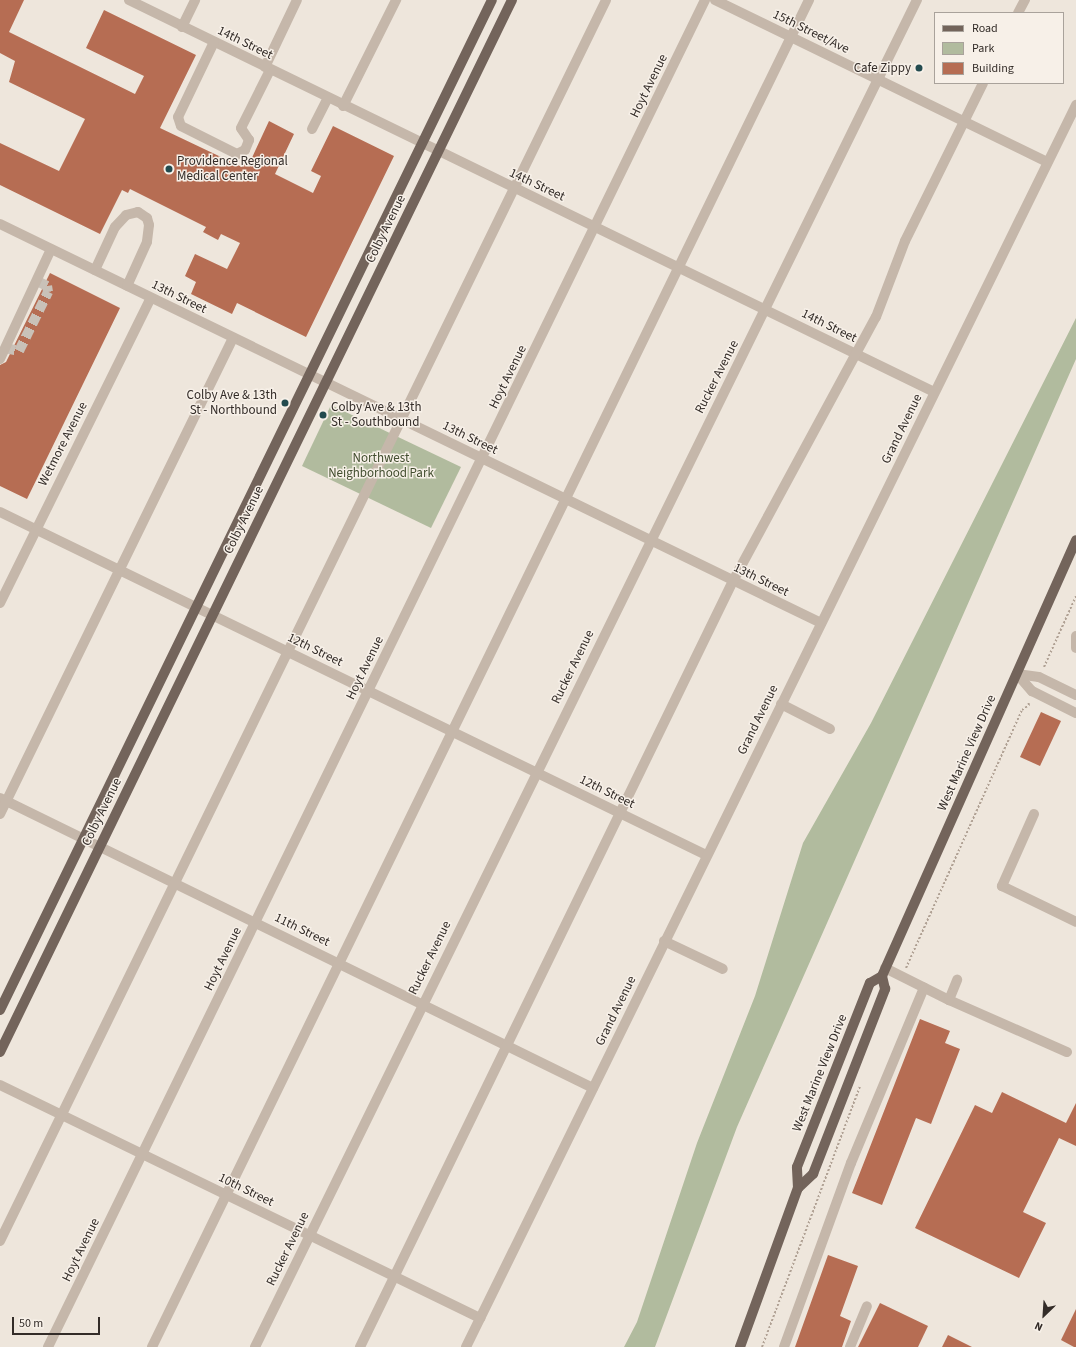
<!DOCTYPE html>
<style>
body{margin:0}
#map{position:relative;width:1076px;height:1347px;overflow:hidden;background:#eee6dc;font-family:"Source Sans 3",sans-serif}
div>[style]{position:absolute}
[style*='--x']{left:calc(var(--x)*1px);top:calc(var(--y)*1px);width:calc(var(--w)*1px);rotate:calc(var(--a)*1deg)}
.green>*{inset:0;background:#b1bb9e}
.building>*{inset:0;background:#b66d53}
.minor-tunnel>*{height:10px;margin-top:-5px;transform-origin:0;background:repeating-linear-gradient(90deg,#c9c1b8 0 10px,transparent 0 15px)}
.path>*{height:2px;margin-top:-1px;transform-origin:0;background:repeating-linear-gradient(90deg,#b0a194 0 2px,transparent 0 4px)}
.minor>*{height:10px;margin:-5px;padding:0 5px;transform-origin:5px;border-radius:5px;background:#c5b7aa}
.major>*{height:10px;margin:-5px;padding:0 5px;transform-origin:5px;border-radius:5px;background:#73645b}
.dots>*{width:11px;height:11px;translate:-50% -50%;box-sizing:border-box;border:2px solid #f7f0e8;border-radius:50%}
span{translate:-50% -50%;white-space:nowrap;text-align:center;line-height:1.15;-webkit-text-stroke:3px #f7f0e8;paint-order:stroke}
.street-label{font-size:13px;color:#332c28}
.poi-label{font-size:13px;color:#332c28}
.right{translate:-100% -50%;text-align:right}
.left{translate:0 -50%;text-align:left}
.park-label{font-size:13px;color:#424e2f}
.legend{position:absolute;left:934px;top:12px;width:130px;height:72px;box-sizing:border-box;background:#f7f0e8;border:1px solid #a9a29b;margin:0;padding:5px 7px;list-style:none;font-size:12px;color:#332c28}
.legend li{display:flex;align-items:center;gap:8px;height:20px}
.legend b{width:20px;border:1px solid #a9a29b}
.north{position:absolute;left:1024px;top:1295px;width:40px;height:40px;-webkit-text-stroke:3px #f7f0e8;paint-order:stroke;rotate:205deg;font-size:11px;font-weight:700;line-height:16px;text-align:center;color:#332c28}
.north::after{content:'';display:block;margin:auto;width:14px;height:18px;background:#332c28;clip-path:polygon(50% 0,100% 100%,50% 72%,0 100%)}
.scale{position:absolute;left:12px;top:1317px;width:88px;height:18px;box-sizing:border-box;border:2px solid #332c28;border-top:0;padding-left:5px;font-size:12px;line-height:14px;white-space:nowrap;color:#332c28;-webkit-text-stroke:3px #f7f0e8;paint-order:stroke}
</style>
<div id="map">
<div class="green">
<i style="clip-path:polygon(1076px 318px,1076px 359px,737px 1127px,655px 1347px,624px 1347px,637px 1322px,697px 1143px,755px 996px,803px 843px,871px 723px)"></i>
<i style="clip-path:polygon(331px 405px,461px 467px,431px 528px,302px 466px)"></i>
</div>
<div class="building">
<i style="clip-path:polygon(0 0,24px 0,9px 32px,135px 94px,144px 76px,86px 48px,104px 10px,196px 55px,160px 128px,242px 167px,245px 160px,250px 162px,269px 121px,294px 134px,275px 174px,313px 193px,321px 176px,311px 171px,333px 126px,394px 156px,306px 337px,237px 303px,232px 314px,191px 294px,196px 282px,185px 276px,195px 254px,227px 269px,240px 243px,221px 234px,218px 240px,203px 232px,206px 227px,130px 189px,128px 193px,122px 190px,100px 234px,0 185px,0 143px,59px 171px,85px 119px,9px 82px,15px 61px,0 53px)"></i>
<i style="clip-path:polygon(50px 273px,120px 308px,27px 499px,0 486px,0 365px,6px 362px)"></i>
<i style="clip-path:polygon(1041px 712px,1061px 721px,1040px 766px,1020px 757px)"></i>
<i style="clip-path:polygon(920px 1019px,950px 1031px,945px 1043px,960px 1049px,931px 1124px,916px 1118px,882px 1205px,852px 1193px)"></i>
<i style="clip-path:polygon(1002px 1092px,1066px 1123px,1076px 1103px,1076px 1146px,1059px 1138px,1023px 1212px,1046px 1223px,1019px 1278px,915px 1228px,975px 1105px,992px 1113px)"></i>
<i style="clip-path:polygon(828px 1255px,858px 1266px,840px 1316px,851px 1321px,842px 1347px,795px 1347px)"></i>
<i style="clip-path:polygon(880px 1303px,928px 1326px,918px 1347px,858px 1347px)"></i>
<i style="clip-path:polygon(1076px 1309px,1076px 1347px,1074px 1347px,1061px 1340px)"></i>
<i style="clip-path:polygon(948px 1335px,972px 1347px,942px 1347px)"></i>
</div>
<div class="minor-tunnel">
<i style="--x:5;--y:348;--w:14;--a:12"></i>
<i style="--x:19;--y:351;--w:66;--a:-63.8"></i>
<i style="--x:48;--y:292;--w:6;--a:-99"></i>
<i style="--x:47;--y:286;--w:11;--a:-153"></i>
</div>
<div class="path">
<i style="--x:1044;--y:667;--w:78;--a:-65.7"></i>
<i style="--x:906;--y:968;--w:283;--a:-65.8"></i>
<i style="--x:1022;--y:710;--w:9;--a:-36"></i>
<i style="--x:1029;--y:705;--w:4;--a:-104"></i>
<i style="--x:762;--y:1347;--w:279;--a:-69.4"></i>
</div>
<div class="minor">
<i style="--x:129;--y:0;--w:895;--a:25.96"></i>
<i style="--x:715;--y:0;--w:369;--a:26"></i>
<i style="--x:1018;--y:13;--w:15;--a:-62"></i>
<i style="--x:182;--y:27;--w:30;--a:-64"></i>
<i style="--x:214;--y:42;--w:83;--a:115.6"></i>
<i style="--x:178;--y:117;--w:9;--a:72"></i>
<i style="--x:181;--y:126;--w:63;--a:26.6"></i>
<i style="--x:237;--y:154;--w:9;--a:-27"></i>
<i style="--x:245;--y:150;--w:11;--a:-68"></i>
<i style="--x:249;--y:140;--w:14;--a:-124"></i>
<i style="--x:241;--y:128;--w:65;--a:-63.4"></i>
<i style="--x:265;--y:67;--w:74;--a:-64.5"></i>
<i style="--x:343;--y:106;--w:119;--a:-63.4"></i>
<i style="--x:312;--y:129;--w:35;--a:-63"></i>
<i style="--x:0;--y:224;--w:913;--a:25.92"></i>
<i style="--x:95;--y:270;--w:47;--a:-65.1"></i>
<i style="--x:115;--y:227;--w:16;--a:-47"></i>
<i style="--x:126;--y:215;--w:12;--a:-14"></i>
<i style="--x:138;--y:212;--w:11;--a:34"></i>
<i style="--x:147;--y:218;--w:7;--a:74"></i>
<i style="--x:149;--y:225;--w:17;--a:97"></i>
<i style="--x:147;--y:242;--w:48;--a:114.4"></i>
<i style="--x:0;--y:359;--w:121;--a:-65.1"></i>
<i style="--x:0;--y:512;--w:785;--a:25.91"></i>
<i style="--x:0;--y:603;--w:340;--a:-63.7"></i>
<i style="--x:1076;--y:636;--w:12;--a:90"></i>
<i style="--x:1017;--y:674;--w:23;--a:49"></i>
<i style="--x:1032;--y:691;--w:49;--a:26.6"></i>
<i style="--x:1017;--y:674;--w:22;--a:8"></i>
<i style="--x:1039;--y:677;--w:41;--a:25.9"></i>
<i style="--x:781;--y:704;--w:55;--a:27"></i>
<i style="--x:0;--y:798;--w:660;--a:26.06"></i>
<i style="--x:0;--y:814;--w:530;--a:-63.92"></i>
<i style="--x:1034;--y:814;--w:79;--a:114"></i>
<i style="--x:1002;--y:886;--w:82;--a:25.9"></i>
<i style="--x:664;--y:941;--w:65;--a:25.4"></i>
<i style="--x:885;--y:968;--w:72;--a:26.6"></i>
<i style="--x:949;--y:1000;--w:129;--a:23.8"></i>
<i style="--x:949;--y:1000;--w:22;--a:-68"></i>
<i style="--x:0;--y:1085;--w:534;--a:25.89"></i>
<i style="--x:0;--y:1241;--w:1381;--a:-63.97"></i>
<i style="--x:48;--y:1347;--w:1499;--a:-64"></i>
<i style="--x:152;--y:1347;--w:1499;--a:-64"></i>
<i style="--x:255;--y:1347;--w:1501;--a:-63.83"></i>
<i style="--x:360;--y:1347;--w:852;--a:-64.04"></i>
<i style="--x:733;--y:581;--w:300;--a:-61.6"></i>
<i style="--x:876;--y:317;--w:81;--a:-69.1"></i>
<i style="--x:905;--y:241;--w:176;--a:-63.7"></i>
<i style="--x:466;--y:1347;--w:1384;--a:-63.84"></i>
<i style="--x:784;--y:1347;--w:196;--a:-70"></i>
<i style="--x:851;--y:1163;--w:190;--a:-67.4"></i>
<i style="--x:850;--y:1347;--w:44;--a:-67.5"></i>
</div>
<div class="major">
<i style="--x:0;--y:1010;--w:1123;--a:-64.03"></i>
<i style="--x:0;--y:1052;--w:1170;--a:-64.05"></i>
<i style="--x:798;--y:1188;--w:21;--a:-43"></i>
<i style="--x:813;--y:1174;--w:199;--a:-68.7"></i>
<i style="--x:885;--y:989;--w:13;--a:-103"></i>
<i style="--x:882;--y:976;--w:477;--a:-66"></i>
<i style="--x:740;--y:1347;--w:169;--a:-70"></i>
<i style="--x:798;--y:1188;--w:21;--a:-93"></i>
<i style="--x:797;--y:1167;--w:198;--a:-68.4"></i>
<i style="--x:870;--y:983;--w:14;--a:-30"></i>
</div>
<div class="dots">
<i style="left:919px;top:68px;background:#234b4f"></i>
<i style="left:169px;top:169px;background:#234b4f"></i>
<i style="left:285px;top:403px;background:#234b4f"></i>
<i style="left:323px;top:415px;background:#234b4f"></i>
</div>
<div class="street-label">
<span style="left:811px;top:32px;rotate:26deg">15th Street/Ave</span>
<span style="left:245px;top:43px;rotate:26deg">14th Street</span>
<span style="left:649px;top:86px;rotate:-64deg">Hoyt Avenue</span>
<span style="left:537px;top:185px;rotate:25deg">14th Street</span>
<span style="left:386px;top:229px;rotate:-64deg">Colby Avenue</span>
<span style="left:179px;top:297px;rotate:26deg">13th Street</span>
<span style="left:829px;top:326px;rotate:26deg">14th Street</span>
<span style="left:508px;top:377px;rotate:-64deg">Hoyt Avenue</span>
<span style="left:717px;top:377px;rotate:-63deg">Rucker Avenue</span>
<span style="left:902px;top:429px;rotate:-64deg">Grand Avenue</span>
<span style="left:470px;top:438px;rotate:26deg">13th Street</span>
<span style="left:63px;top:444px;rotate:-63deg">Wetmore Avenue</span>
<span style="left:244px;top:520px;rotate:-64deg">Colby Avenue</span>
<span style="left:761px;top:580px;rotate:26deg">13th Street</span>
<span style="left:315px;top:650px;rotate:26deg">12th Street</span>
<span style="left:573px;top:667px;rotate:-64deg">Rucker Avenue</span>
<span style="left:365px;top:668px;rotate:-64deg">Hoyt Avenue</span>
<span style="left:758px;top:720px;rotate:-64deg">Grand Avenue</span>
<span style="left:967px;top:753px;rotate:-66deg">West Marine View Drive</span>
<span style="left:607px;top:792px;rotate:26deg">12th Street</span>
<span style="left:102px;top:812px;rotate:-64deg">Colby Avenue</span>
<span style="left:302px;top:930px;rotate:26deg">11th Street</span>
<span style="left:430px;top:958px;rotate:-64deg">Rucker Avenue</span>
<span style="left:223px;top:959px;rotate:-64deg">Hoyt Avenue</span>
<span style="left:616px;top:1011px;rotate:-64deg">Grand Avenue</span>
<span style="left:820px;top:1073px;rotate:-68deg">West Marine View Drive</span>
<span style="left:246px;top:1190px;rotate:26deg">10th Street</span>
<span style="left:288px;top:1249px;rotate:-64deg">Rucker Avenue</span>
<span style="left:81px;top:1250px;rotate:-64deg">Hoyt Avenue</span>
</div>
<div class="poi-label">
<span class="right" style="left:911px;top:68px">Cafe Zippy</span>
<span class="left" style="left:177px;top:169px">Providence Regional<br>Medical Center</span>
<span class="right" style="left:277px;top:403px">Colby Ave &amp; 13th<br>St - Northbound</span>
<span class="left" style="left:331px;top:415px">Colby Ave &amp; 13th<br>St - Southbound</span>
</div>
<div class="park-label">
<span style="left:381px;top:466px">Northwest<br>Neighborhood Park</span>
</div>
<ul class="legend">
<li><b style="height:5px;background:#73645b"></b>Road</li>
<li><b style="height:11px;background:#b1bb9e"></b>Park</li>
<li><b style="height:11px;background:#b66d53"></b>Building</li>
</ul>
<div class="north">N</div>
<div class="scale">50 m</div>
</div>
